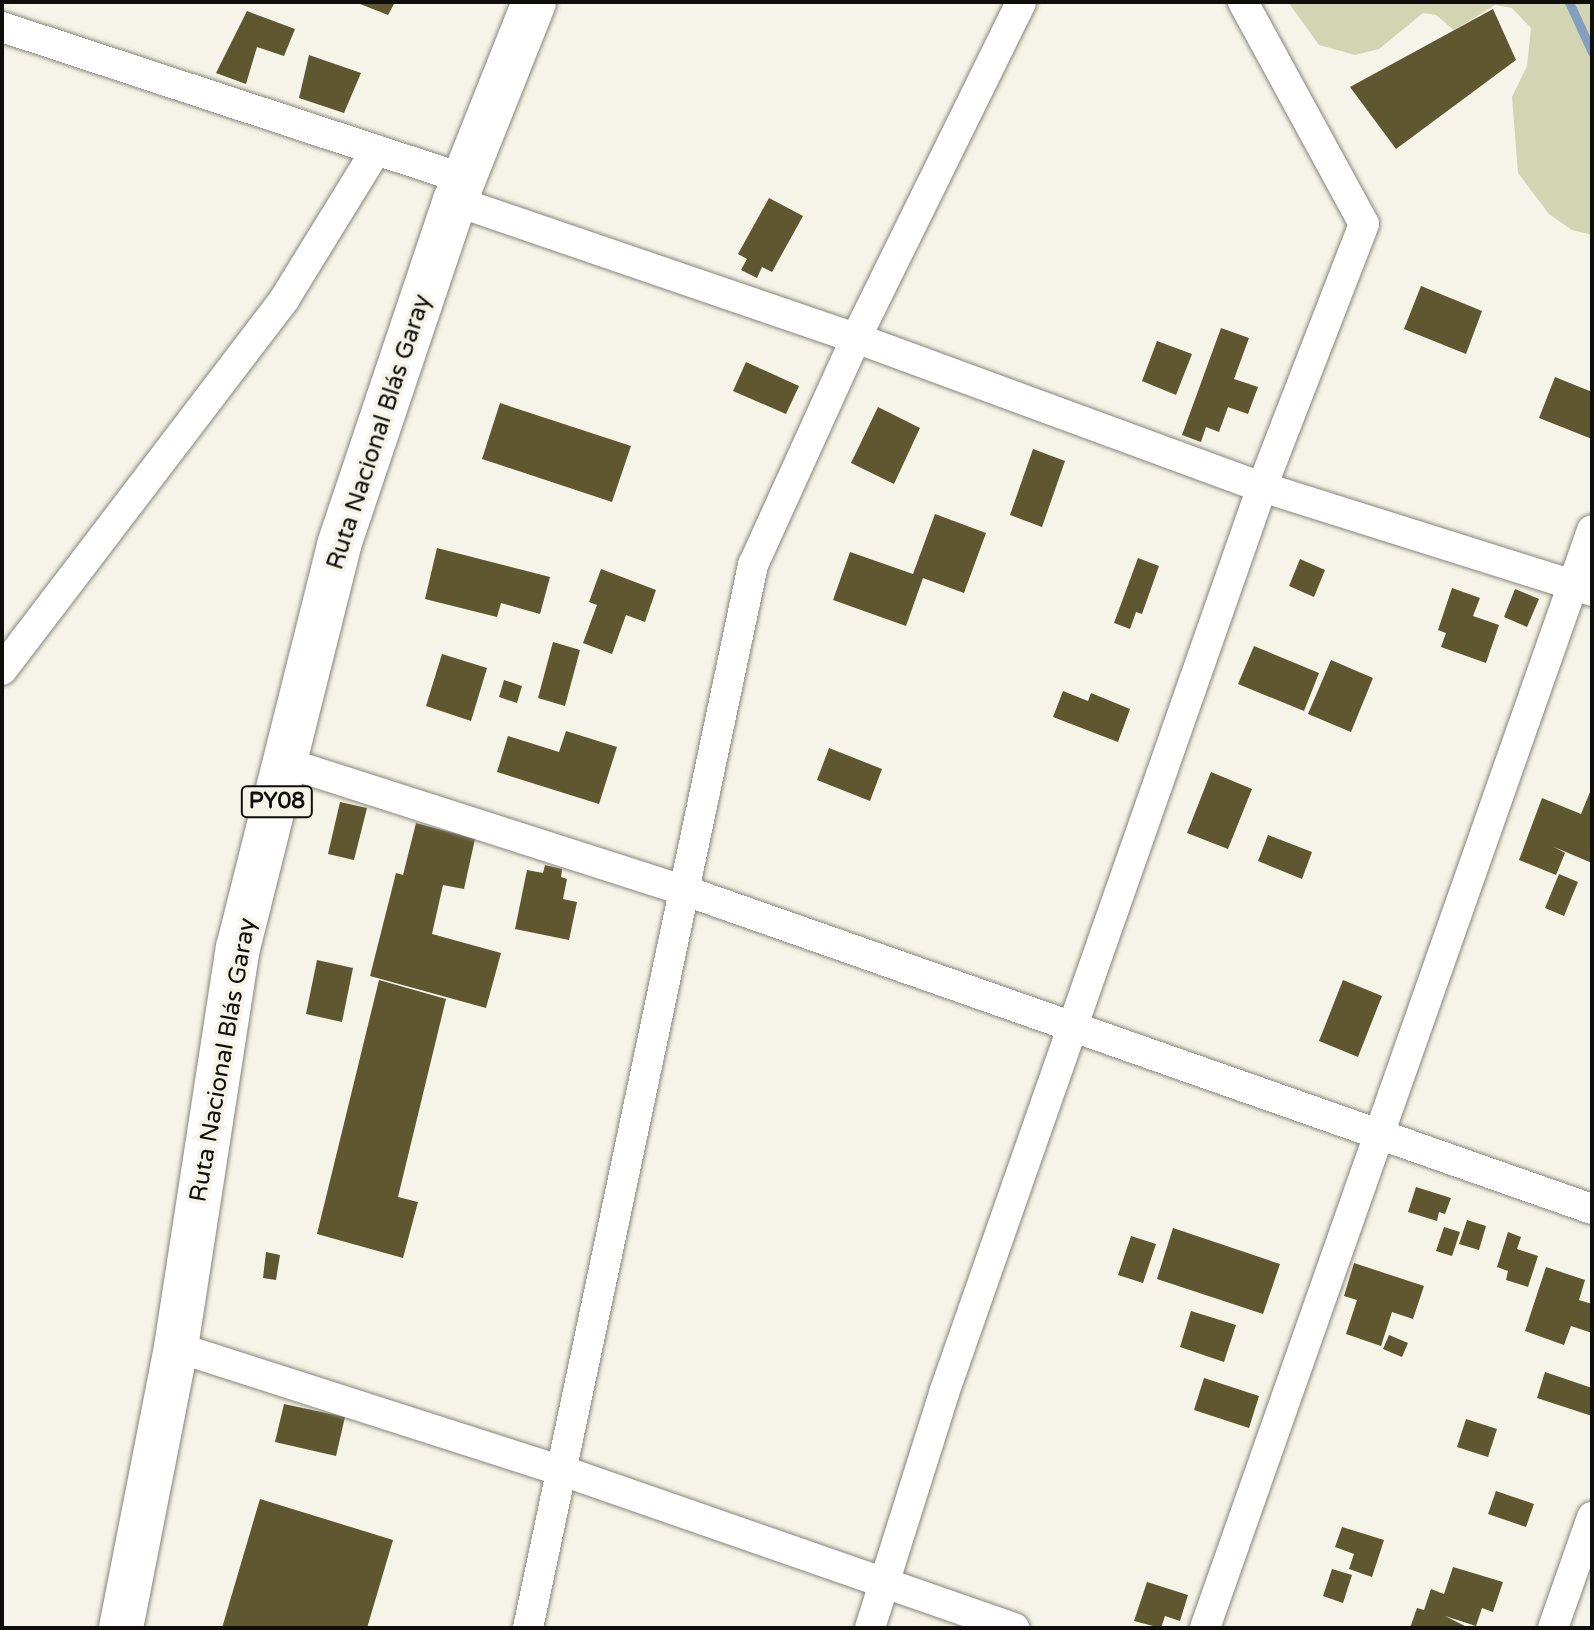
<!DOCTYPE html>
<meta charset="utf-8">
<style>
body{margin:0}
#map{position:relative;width:1594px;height:1630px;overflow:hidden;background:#f6f4e8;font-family:"Varela Round",sans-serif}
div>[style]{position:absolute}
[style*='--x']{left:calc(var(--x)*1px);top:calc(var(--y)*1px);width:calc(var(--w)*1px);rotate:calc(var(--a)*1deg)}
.green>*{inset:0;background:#d2d4b2}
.stream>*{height:9px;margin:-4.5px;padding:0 4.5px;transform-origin:4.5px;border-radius:4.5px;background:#839ebf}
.building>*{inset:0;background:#5e572f}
.roads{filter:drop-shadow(0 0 2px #86857a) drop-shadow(0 0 2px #86857a)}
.street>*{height:30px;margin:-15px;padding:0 15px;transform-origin:15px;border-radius:15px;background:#fff}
.highway>*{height:44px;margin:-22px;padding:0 22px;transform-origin:22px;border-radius:22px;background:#fff}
span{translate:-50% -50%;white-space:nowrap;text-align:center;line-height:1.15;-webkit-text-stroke:8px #f6f4e8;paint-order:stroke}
.shield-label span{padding:2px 6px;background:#f6f4e8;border:2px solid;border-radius:6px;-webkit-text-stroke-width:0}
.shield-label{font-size:22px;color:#0f0e0b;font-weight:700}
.street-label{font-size:24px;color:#0f0e0b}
.frame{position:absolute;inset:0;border:4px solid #0f0e0b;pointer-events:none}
</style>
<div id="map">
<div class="green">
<i style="clip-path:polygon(1288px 2px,1592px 2px,1592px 235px,1572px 230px,1549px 214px,1518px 173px,1512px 97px,1527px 66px,1531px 28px,1512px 8px,1495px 5px,1454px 30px,1436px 15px,1423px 13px,1379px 49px,1355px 55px,1319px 45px)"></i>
</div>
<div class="stream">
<i style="--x:1569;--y:2;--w:55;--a:65.3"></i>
</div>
<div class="building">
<i style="clip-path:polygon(355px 2px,395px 2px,388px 15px)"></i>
<i style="clip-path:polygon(1493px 9px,1516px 60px,1396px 149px,1350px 87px)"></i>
<i style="clip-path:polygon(247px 11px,295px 29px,284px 56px,257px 47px,246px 84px,216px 73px)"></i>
<i style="clip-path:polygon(309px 55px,361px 73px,344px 113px,299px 98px)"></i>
<i style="clip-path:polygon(769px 198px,803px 216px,772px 272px,762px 267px,757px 278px,741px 270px,747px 259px,738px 254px)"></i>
<i style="clip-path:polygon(1421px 286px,1482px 311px,1466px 354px,1404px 329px)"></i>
<i style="clip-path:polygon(1221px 328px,1249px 338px,1234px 379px,1258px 387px,1248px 414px,1228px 407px,1219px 432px,1206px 427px,1201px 442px,1182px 435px)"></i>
<i style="clip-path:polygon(1157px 341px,1192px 354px,1176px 395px,1142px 381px)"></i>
<i style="clip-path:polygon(746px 362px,799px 386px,786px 414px,733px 391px)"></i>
<i style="clip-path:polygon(1555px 377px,1592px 392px,1592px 439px,1539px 418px)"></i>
<i style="clip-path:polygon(500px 403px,631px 446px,612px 502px,482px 459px)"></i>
<i style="clip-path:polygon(878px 407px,920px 428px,894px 484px,851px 463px)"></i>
<i style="clip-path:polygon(1033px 449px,1065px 461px,1042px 527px,1010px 515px)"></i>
<i style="clip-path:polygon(935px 514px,986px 533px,964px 593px,923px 578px,906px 626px,833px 600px,850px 552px,913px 574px)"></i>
<i style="clip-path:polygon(437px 548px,550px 577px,540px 614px,501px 603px,497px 617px,425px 599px)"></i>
<i style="clip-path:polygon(1138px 558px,1159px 566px,1142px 614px,1136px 612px,1130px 629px,1114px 623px)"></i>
<i style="clip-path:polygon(1300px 559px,1325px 570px,1314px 597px,1289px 586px)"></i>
<i style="clip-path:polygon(601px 569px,656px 590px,645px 622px,626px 615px,612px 654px,583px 643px,597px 605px,589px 602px)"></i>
<i style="clip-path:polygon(1452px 588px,1480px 598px,1473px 616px,1499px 625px,1486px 663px,1441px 647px,1446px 633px,1438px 630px)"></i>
<i style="clip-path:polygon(1515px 589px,1539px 599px,1527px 627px,1504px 617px)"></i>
<i style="clip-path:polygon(553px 642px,580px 650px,565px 706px,538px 698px)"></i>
<i style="clip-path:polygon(1254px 646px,1319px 673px,1304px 711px,1238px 684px)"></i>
<i style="clip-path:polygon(442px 654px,487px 668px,471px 721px,426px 706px)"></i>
<i style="clip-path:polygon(1331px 660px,1373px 678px,1351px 732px,1308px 714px)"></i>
<i style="clip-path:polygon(504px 680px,522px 686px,517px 703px,499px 697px)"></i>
<i style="clip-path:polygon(1063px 691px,1088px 701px,1091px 693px,1130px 709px,1118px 742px,1053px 717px)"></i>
<i style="clip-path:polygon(566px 731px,617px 747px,599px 804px,497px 772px,508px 736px,559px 752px)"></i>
<i style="clip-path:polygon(829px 748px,882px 769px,870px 801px,817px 780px)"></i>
<i style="clip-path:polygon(1211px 772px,1252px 789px,1228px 849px,1187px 833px)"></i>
<i style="clip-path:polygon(1592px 787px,1592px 863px,1554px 847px,1565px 853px,1556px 875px,1519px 860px,1542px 798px,1581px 814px)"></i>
<i style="clip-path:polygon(340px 802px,367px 808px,354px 860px,328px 854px)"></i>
<i style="clip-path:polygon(416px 823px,475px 839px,464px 889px,443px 885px,432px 934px,501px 953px,486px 1008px,370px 976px,396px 873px,403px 875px)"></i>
<i style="clip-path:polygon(1268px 835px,1312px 852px,1302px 879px,1258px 861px)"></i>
<i style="clip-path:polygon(545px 865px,562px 869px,561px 877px,567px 879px,563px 899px,577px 902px,569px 940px,515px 929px,527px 870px,543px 873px)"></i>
<i style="clip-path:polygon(1559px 874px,1578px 882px,1564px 916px,1545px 908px)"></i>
<i style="clip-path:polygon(317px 960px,353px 968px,342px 1022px,306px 1014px)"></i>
<i style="clip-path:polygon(379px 980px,446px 999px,398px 1197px,418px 1202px,403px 1258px,317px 1234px)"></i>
<i style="clip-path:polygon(1343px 980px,1382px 996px,1358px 1057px,1319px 1041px)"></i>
<i style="clip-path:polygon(1416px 1187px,1451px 1198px,1445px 1214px,1439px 1212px,1437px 1221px,1408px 1212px)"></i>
<i style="clip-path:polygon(1467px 1220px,1486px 1226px,1479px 1250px,1459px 1244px)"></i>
<i style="clip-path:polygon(1444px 1227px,1460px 1232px,1452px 1256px,1436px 1251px)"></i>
<i style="clip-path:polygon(1173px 1228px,1280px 1264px,1263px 1314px,1157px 1279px)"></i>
<i style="clip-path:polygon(1508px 1232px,1521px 1237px,1517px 1249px,1538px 1256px,1528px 1287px,1506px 1280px,1508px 1271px,1497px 1267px)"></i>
<i style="clip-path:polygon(1131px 1236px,1156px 1244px,1143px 1283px,1118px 1275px)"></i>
<i style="clip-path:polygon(266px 1252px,280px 1255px,276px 1280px,263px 1278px)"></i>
<i style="clip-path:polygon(1354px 1263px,1424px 1286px,1413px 1319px,1392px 1312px,1381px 1346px,1346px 1334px,1357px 1300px,1344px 1296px)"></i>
<i style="clip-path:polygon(1546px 1267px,1585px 1280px,1579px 1300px,1592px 1304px,1592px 1333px,1571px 1326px,1564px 1345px,1525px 1331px)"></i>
<i style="clip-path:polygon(1191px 1311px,1236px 1325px,1224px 1362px,1180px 1347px)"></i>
<i style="clip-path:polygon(1389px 1335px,1408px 1343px,1402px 1357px,1383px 1349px)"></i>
<i style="clip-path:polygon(1545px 1372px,1592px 1388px,1592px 1416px,1537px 1398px)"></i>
<i style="clip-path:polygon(1204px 1378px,1259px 1396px,1249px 1428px,1194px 1410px)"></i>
<i style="clip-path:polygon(284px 1404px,345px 1417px,336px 1456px,275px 1442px)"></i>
<i style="clip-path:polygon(1466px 1419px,1497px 1429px,1488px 1457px,1457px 1447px)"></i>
<i style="clip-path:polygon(1496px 1491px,1534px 1504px,1526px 1527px,1488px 1514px)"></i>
<i style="clip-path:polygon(260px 1499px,393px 1540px,367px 1628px,222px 1628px)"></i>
<i style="clip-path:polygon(1342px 1527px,1384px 1540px,1372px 1577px,1349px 1569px,1354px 1554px,1335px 1547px)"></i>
<i style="clip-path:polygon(1453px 1567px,1503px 1582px,1493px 1612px,1482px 1608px,1476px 1626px,1445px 1616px,1469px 1628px,1410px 1628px,1417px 1608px,1424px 1610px,1431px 1589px,1444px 1594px)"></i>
<i style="clip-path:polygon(1332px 1569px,1352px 1575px,1343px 1603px,1323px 1596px)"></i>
<i style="clip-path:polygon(1147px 1582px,1188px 1595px,1180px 1621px,1165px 1616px,1161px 1628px,1134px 1621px)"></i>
</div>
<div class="roads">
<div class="street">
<i style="--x:2;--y:27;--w:486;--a:18.2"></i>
<i style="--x:455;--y:201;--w:424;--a:18.9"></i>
<i style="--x:856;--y:338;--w:432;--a:20.2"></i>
<i style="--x:1262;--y:487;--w:346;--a:17.5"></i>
<i style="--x:2;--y:670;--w:467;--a:-52.7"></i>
<i style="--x:285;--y:298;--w:174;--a:-58.4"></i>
<i style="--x:287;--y:763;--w:416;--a:17.8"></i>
<i style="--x:683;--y:890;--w:963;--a:19.34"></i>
<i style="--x:176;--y:1347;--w:406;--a:17.8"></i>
<i style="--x:563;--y:1471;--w:478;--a:19.2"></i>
<i style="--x:528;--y:1628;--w:1087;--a:-78.05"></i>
<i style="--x:753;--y:565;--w:249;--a:-65.6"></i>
<i style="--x:856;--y:338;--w:374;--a:-63.8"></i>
<i style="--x:870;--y:1628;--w:246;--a:-72.5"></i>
<i style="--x:944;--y:1393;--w:960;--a:-70.66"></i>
<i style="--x:1262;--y:487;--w:282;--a:-68.8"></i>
<i style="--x:1364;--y:224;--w:253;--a:-118.6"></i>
<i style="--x:1205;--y:1628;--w:1164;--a:-70.58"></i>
<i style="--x:1553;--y:1628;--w:118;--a:-70.6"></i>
</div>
<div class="highway">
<i style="--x:121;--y:1628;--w:286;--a:-78.9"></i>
<i style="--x:176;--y:1347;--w:404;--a:-81.2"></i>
<i style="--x:238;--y:948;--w:415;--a:-75.9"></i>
<i style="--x:339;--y:545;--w:363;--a:-71.4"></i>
<i style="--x:455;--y:201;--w:214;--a:-68.3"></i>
</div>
</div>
<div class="shield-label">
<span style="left:277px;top:802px">PY08</span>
</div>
<div class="street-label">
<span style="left:379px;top:432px;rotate:-72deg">Ruta Nacional Blás Garay</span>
<span style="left:223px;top:1060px;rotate:-80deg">Ruta Nacional Blás Garay</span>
</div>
<div class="frame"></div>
</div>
